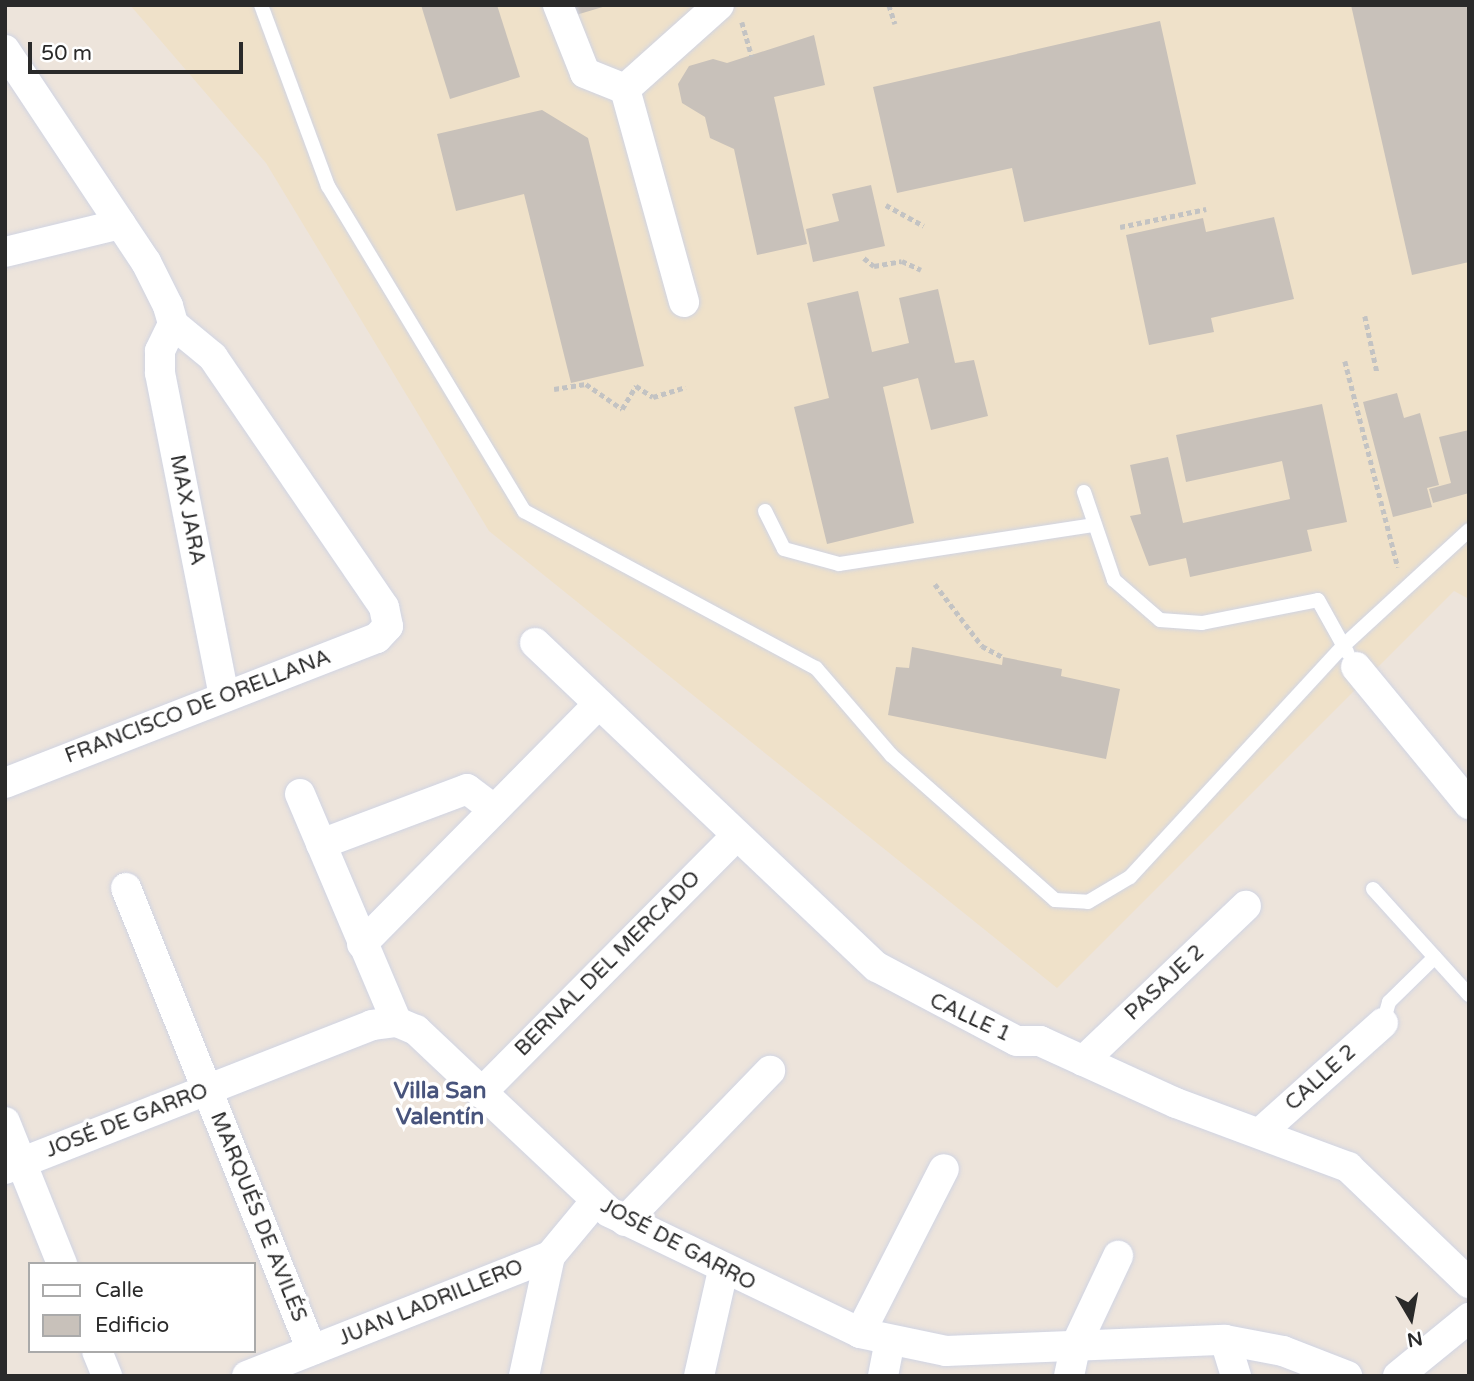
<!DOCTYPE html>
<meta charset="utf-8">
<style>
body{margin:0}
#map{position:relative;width:1474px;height:1381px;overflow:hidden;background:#ede4db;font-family:"Varela Round",sans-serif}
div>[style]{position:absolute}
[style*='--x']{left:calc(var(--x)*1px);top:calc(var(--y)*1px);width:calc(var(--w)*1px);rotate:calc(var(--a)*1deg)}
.education>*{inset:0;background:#efe1c9}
.building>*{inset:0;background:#c8c1ba}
.path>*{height:4.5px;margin-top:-2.25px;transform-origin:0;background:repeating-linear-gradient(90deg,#c3c3c3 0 5px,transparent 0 8.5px)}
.roads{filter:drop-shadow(0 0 2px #d0d4e3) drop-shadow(0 0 2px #d0d4e3)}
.lane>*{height:14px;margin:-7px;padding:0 7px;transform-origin:7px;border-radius:7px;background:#fff}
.street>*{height:30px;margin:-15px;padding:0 15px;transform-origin:15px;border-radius:15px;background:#fff}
span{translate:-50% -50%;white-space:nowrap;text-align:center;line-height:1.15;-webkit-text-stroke:7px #fff;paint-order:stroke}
.street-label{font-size:21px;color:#2a2a2a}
.neighbourhood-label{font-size:23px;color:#48547c;font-weight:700}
.frame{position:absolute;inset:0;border:7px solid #2a2a2a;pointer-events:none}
.legend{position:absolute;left:28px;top:1262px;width:228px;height:91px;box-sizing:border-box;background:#fff;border:2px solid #aaa;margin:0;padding:9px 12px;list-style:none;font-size:21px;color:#2a2a2a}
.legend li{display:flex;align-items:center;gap:14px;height:35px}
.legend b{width:35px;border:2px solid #aaa}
.north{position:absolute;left:1376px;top:1283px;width:70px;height:70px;-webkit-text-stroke:5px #fff;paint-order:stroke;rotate:170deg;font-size:19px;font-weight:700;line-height:28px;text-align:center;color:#2a2a2a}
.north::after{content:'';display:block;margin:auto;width:24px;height:32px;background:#2a2a2a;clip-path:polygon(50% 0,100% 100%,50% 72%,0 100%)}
.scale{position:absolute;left:28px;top:42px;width:215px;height:32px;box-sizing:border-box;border:4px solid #2a2a2a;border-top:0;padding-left:9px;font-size:21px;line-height:24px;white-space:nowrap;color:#2a2a2a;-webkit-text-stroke:5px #fff;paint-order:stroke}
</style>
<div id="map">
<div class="education">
<i style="clip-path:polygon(130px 5px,1469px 5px,1469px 599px,1454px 591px,1057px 988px,489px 531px,266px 163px)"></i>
</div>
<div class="building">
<i style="clip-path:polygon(421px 5px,497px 5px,520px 77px,450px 99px)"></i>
<i style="clip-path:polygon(573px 5px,606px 5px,606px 6px,576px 15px)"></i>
<i style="clip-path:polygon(1351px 5px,1469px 5px,1469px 262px,1412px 275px)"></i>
<i style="clip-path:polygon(1160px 21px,1196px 184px,1024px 222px,1012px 168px,897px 193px,873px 87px)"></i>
<i style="clip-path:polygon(814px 35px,825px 85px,774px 97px,807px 244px,757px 255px,734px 149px,710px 138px,705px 117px,682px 103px,678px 84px,689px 66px,713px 59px,727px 63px)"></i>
<i style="clip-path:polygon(542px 110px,588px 138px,644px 366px,571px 383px,524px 194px,456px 211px,437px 134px)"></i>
<i style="clip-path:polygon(871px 185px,885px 246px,813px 262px,806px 229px,839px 221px,832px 194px)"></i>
<i style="clip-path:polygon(1274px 217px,1294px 299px,1211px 318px,1214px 332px,1149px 345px,1126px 235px,1203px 218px,1206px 232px)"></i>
<i style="clip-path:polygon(938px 289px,955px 363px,974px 360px,988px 416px,931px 430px,918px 378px,883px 387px,914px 523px,827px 544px,794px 407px,829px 398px,807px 303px,858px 291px,872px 352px,909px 343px,899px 298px)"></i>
<i style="clip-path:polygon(1397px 393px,1404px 418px,1420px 413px,1439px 485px,1427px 488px,1432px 507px,1393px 517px,1363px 402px)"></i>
<i style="clip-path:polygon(1322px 404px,1347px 522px,1307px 530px,1312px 551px,1190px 577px,1186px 558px,1149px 566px,1130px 516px,1141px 514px,1130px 465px,1168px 457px,1183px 523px,1290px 499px,1282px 461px,1186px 482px,1176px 435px)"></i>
<i style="clip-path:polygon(1469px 430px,1469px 493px,1433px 503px,1429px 489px,1451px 483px,1439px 437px)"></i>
<i style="clip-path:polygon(912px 647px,1002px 665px,1003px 657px,1062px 669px,1061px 676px,1120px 689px,1106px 759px,888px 715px,896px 667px,909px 668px)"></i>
</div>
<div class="path">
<i style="--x:889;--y:5;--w:20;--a:72"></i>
<i style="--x:742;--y:22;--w:36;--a:74"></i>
<i style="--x:886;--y:205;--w:43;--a:28.9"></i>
<i style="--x:1120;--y:227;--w:88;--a:-11.8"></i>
<i style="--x:864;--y:258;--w:13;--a:39"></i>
<i style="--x:874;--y:266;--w:28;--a:-10"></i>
<i style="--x:902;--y:261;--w:21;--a:25"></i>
<i style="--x:1365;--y:316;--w:57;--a:77.9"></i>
<i style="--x:1345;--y:361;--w:213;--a:75.6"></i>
<i style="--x:554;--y:389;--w:32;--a:-9"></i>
<i style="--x:586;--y:384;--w:44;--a:34.8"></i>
<i style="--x:622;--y:409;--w:27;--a:-59"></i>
<i style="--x:636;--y:386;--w:20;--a:33"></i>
<i style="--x:653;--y:397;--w:34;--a:-17"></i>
<i style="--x:935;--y:584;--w:78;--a:52.8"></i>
<i style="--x:982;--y:646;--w:24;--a:28"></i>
</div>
<div class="roads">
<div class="lane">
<i style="--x:261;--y:5;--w:193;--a:69.7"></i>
<i style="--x:328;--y:186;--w:380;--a:58.9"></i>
<i style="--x:524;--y:511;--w:332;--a:28.3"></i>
<i style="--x:816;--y:668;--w:115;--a:49.2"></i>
<i style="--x:891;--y:755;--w:219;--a:41.5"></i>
<i style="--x:1055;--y:900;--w:33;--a:3"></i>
<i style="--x:1088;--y:902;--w:49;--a:-30.8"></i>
<i style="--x:1130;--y:877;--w:314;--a:-47.3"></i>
<i style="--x:1343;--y:646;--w:171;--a:-42.6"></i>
<i style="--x:1084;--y:492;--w:93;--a:71.2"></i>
<i style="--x:1114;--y:580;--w:61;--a:41"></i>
<i style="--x:1160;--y:620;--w:42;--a:4.1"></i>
<i style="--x:1202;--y:623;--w:118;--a:-11.2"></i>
<i style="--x:1318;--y:600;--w:60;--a:60.9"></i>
<i style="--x:765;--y:511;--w:42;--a:63.4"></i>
<i style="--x:784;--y:549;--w:57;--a:15.3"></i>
<i style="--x:839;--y:564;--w:258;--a:-8.7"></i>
<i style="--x:1373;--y:889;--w:143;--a:47.8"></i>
<i style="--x:1383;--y:1023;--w:22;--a:-74"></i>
<i style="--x:1389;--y:1002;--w:64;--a:-44.4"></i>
</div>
<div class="street">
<i style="--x:558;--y:5;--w:73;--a:68.3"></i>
<i style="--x:585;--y:73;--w:43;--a:21.8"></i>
<i style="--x:5;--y:50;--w:255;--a:56.4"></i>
<i style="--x:146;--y:262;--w:49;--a:63.4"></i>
<i style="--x:168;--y:306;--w:19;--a:74"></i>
<i style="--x:173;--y:324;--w:30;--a:116"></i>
<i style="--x:160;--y:351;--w:22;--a:90"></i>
<i style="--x:160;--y:373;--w:330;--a:78.8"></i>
<i style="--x:625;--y:89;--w:221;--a:74.5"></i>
<i style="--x:625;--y:89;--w:126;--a:-41.8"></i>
<i style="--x:5;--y:252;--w:119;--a:-13.6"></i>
<i style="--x:535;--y:643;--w:471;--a:43.5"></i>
<i style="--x:877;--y:967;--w:158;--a:27.9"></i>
<i style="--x:1017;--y:1041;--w:23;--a:0"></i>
<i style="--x:1040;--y:1041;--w:149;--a:24.5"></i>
<i style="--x:1176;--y:1103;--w:184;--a:20.4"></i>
<i style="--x:1348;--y:1167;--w:168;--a:43.8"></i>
<i style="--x:1356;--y:667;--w:178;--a:50.5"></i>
<i style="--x:5;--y:783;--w:399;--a:-21.3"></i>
<i style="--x:377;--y:638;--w:16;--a:-47"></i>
<i style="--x:388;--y:626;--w:19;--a:-102"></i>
<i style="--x:384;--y:607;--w:303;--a:-124.4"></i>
<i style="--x:213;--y:357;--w:52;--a:-140.5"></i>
<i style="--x:300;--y:794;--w:248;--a:67"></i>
<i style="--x:321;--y:844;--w:156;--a:-20.6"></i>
<i style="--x:467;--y:789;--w:34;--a:37"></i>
<i style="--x:126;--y:888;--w:498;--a:68.1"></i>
<i style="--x:362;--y:944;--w:337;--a:-45.4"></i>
<i style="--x:1083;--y:1061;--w:225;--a:-43.6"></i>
<i style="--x:481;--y:1093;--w:362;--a:-45.2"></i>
<i style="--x:5;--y:1122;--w:153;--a:68.1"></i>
<i style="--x:1260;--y:1133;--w:165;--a:-41.8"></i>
<i style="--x:5;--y:1169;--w:394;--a:-21.4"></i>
<i style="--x:372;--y:1025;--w:25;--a:-7"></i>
<i style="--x:397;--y:1022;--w:21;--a:23"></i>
<i style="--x:416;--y:1030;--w:265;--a:43.3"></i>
<i style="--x:609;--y:1212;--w:279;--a:25.7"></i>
<i style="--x:860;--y:1333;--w:88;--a:11.8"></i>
<i style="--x:946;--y:1351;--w:279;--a:-2.3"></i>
<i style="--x:1225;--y:1340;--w:59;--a:10.7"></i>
<i style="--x:1283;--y:1351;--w:69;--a:21.3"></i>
<i style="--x:625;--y:1221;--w:209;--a:-46"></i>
<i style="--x:860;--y:1333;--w:184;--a:-62.9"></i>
<i style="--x:1225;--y:1340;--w:38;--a:73"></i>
<i style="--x:97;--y:1351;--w:27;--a:68"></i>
<i style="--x:247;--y:1376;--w:326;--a:-21.6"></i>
<i style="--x:550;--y:1256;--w:70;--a:-50.2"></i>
<i style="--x:524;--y:1376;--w:123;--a:-77.8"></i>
<i style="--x:699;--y:1376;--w:109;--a:-77.2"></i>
<i style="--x:883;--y:1376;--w:33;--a:-79"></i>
<i style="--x:1069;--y:1376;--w:30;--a:-78"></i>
<i style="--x:1075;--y:1347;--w:101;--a:-64.7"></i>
<i style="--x:1398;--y:1376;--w:92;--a:-39.2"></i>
</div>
</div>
<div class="street-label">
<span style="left:187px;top:510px;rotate:79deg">MAX JARA</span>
<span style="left:198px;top:707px;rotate:-21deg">FRANCISCO DE ORELLANA</span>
<span style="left:608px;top:964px;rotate:-45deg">BERNAL DEL MERCADO</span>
<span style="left:1165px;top:983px;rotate:-43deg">PASAJE 2</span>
<span style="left:970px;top:1018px;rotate:25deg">CALLE 1</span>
<span style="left:1321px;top:1078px;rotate:-42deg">CALLE 2</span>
<span style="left:127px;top:1121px;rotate:-21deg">JOSÉ DE GARRO</span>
<span style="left:258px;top:1217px;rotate:68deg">MARQUÉS DE AVILÉS</span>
<span style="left:678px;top:1245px;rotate:28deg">JOSÉ DE GARRO</span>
<span style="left:431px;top:1303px;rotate:-22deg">JUAN LADRILLERO</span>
</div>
<div class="neighbourhood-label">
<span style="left:440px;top:1104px">Villa San<br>Valentín</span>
</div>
<div class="frame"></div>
<ul class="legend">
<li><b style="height:9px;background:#fff"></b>Calle</li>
<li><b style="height:19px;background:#c8c1ba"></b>Edificio</li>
</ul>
<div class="north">N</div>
<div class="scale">50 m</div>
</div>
